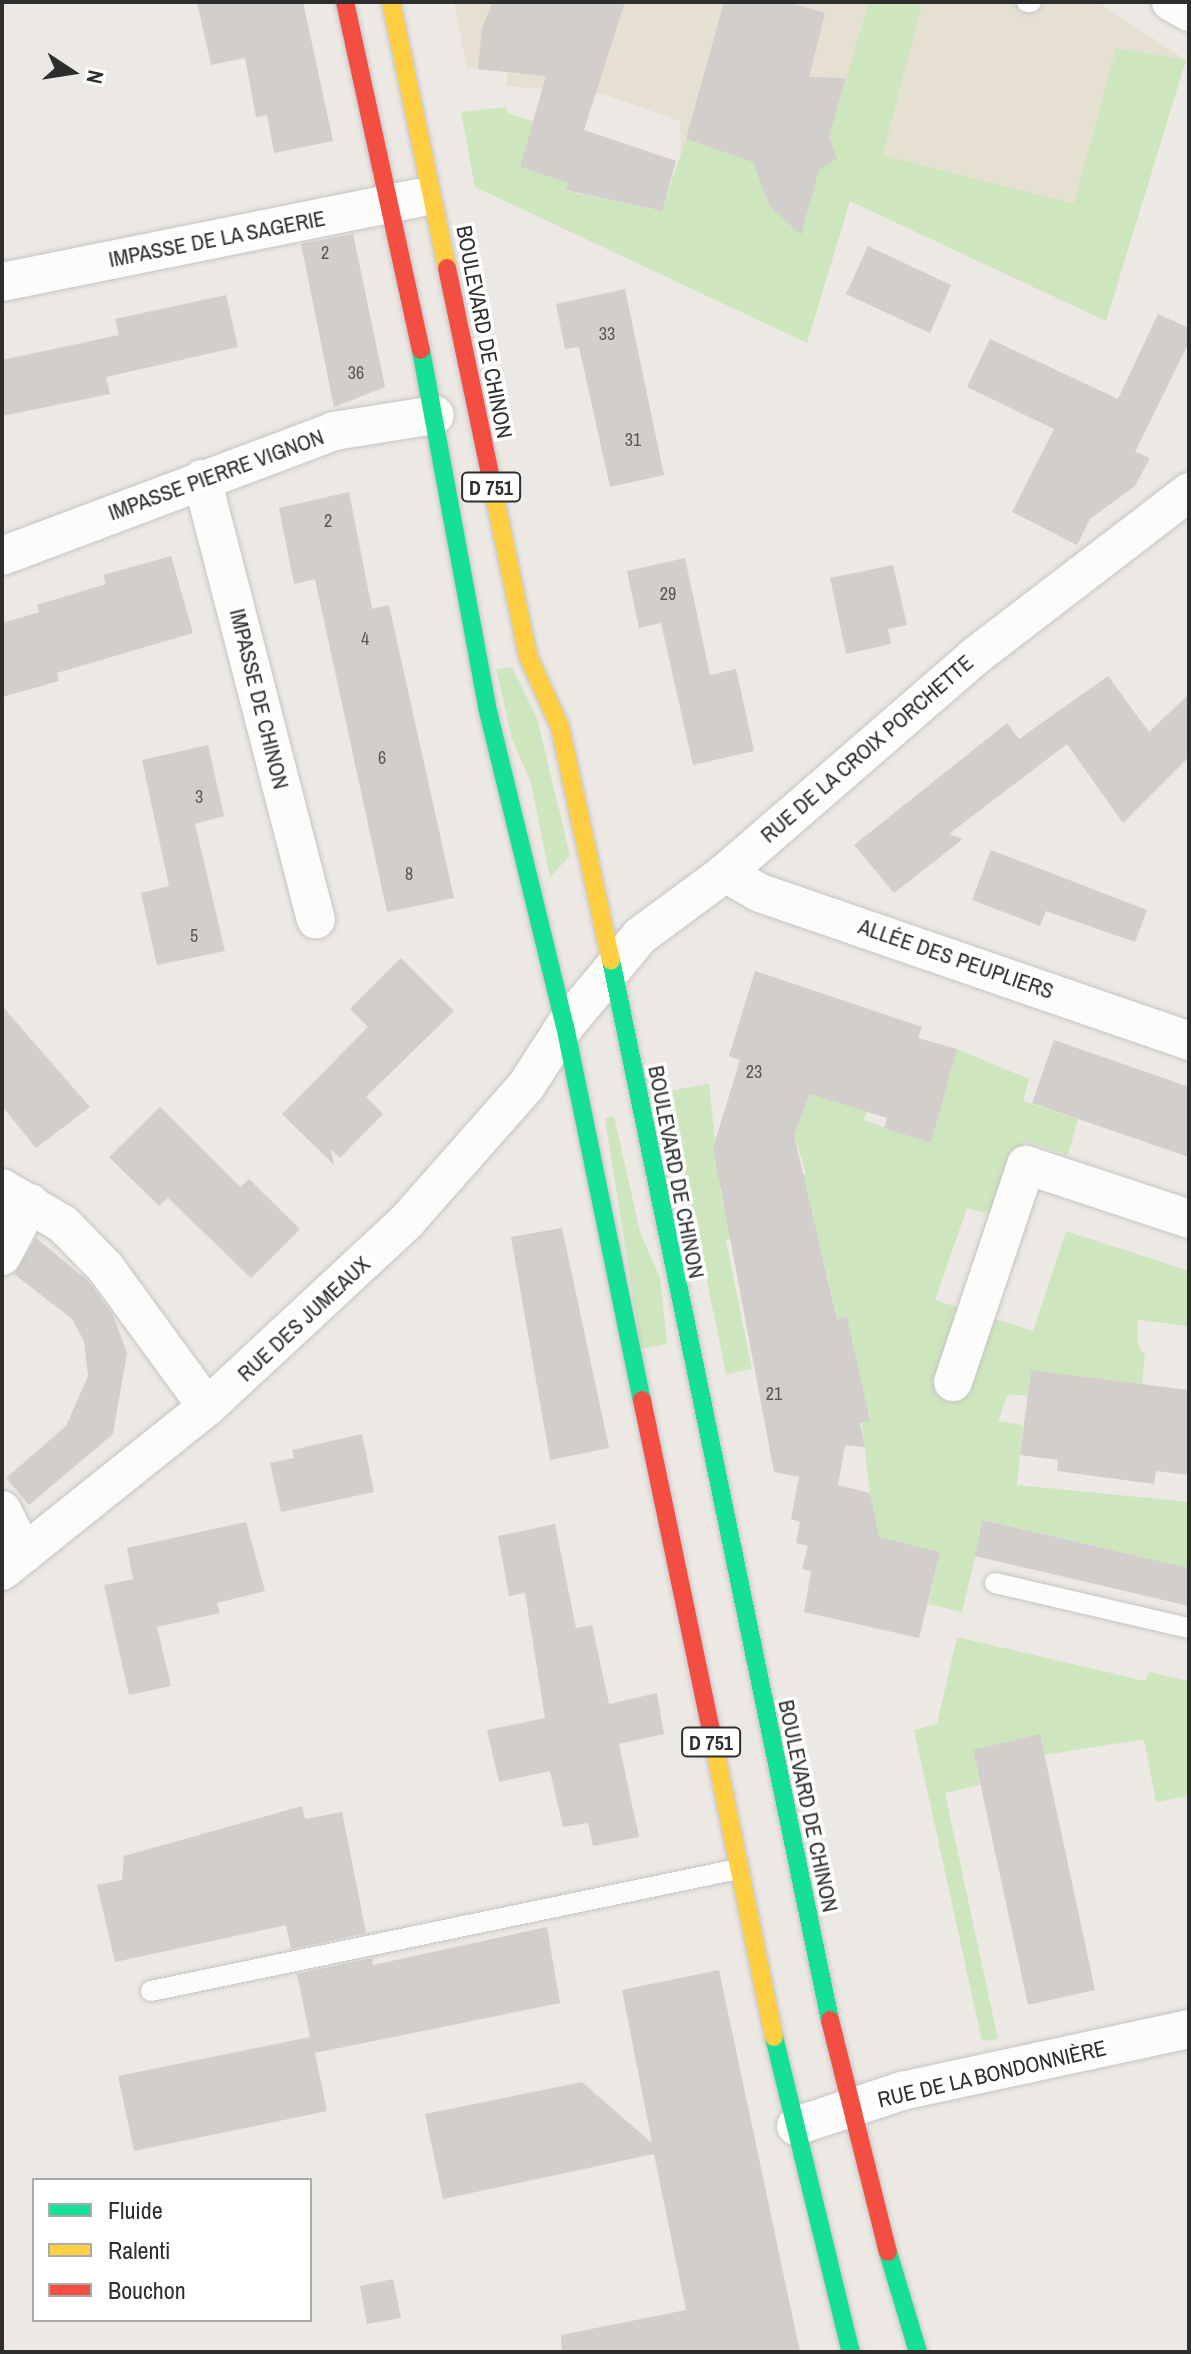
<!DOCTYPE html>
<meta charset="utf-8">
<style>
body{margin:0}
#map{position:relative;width:1191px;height:2354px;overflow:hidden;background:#ece8e4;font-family:"Archivo Narrow",sans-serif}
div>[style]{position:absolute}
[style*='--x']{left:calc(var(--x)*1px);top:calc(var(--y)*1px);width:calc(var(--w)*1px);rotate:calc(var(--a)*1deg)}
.education>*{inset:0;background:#e6e0d3}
.green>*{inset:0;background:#cee6be}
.building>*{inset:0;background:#d1cecb}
.roads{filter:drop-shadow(0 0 2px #c5c4c5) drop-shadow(0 0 2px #c5c4c5)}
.lane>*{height:20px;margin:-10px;padding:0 10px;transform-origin:10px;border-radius:10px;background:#fcfcfb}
.street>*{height:38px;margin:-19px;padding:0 19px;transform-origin:19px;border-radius:19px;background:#fcfcfb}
.fast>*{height:18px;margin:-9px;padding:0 9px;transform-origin:9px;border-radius:9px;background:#16e098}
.slow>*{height:18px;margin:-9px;padding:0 9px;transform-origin:9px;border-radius:9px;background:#ffcf43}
.jam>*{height:18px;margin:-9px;padding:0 9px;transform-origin:9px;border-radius:9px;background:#f24e42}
span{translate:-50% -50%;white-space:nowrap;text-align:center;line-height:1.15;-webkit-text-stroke:7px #fff;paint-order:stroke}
.number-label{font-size:18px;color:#585857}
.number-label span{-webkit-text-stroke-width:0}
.shield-label span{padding:2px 6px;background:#fff;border:2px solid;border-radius:6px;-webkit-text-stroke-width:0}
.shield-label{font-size:20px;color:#2e2e2e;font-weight:700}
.street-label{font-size:22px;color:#2e2e2e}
.frame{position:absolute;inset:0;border:4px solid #2e2e2e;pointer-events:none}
.legend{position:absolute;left:32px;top:2178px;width:280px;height:144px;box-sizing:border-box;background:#fff;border:2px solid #ababab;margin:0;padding:10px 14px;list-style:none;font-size:24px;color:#2e2e2e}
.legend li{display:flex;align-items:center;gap:16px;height:40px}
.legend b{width:40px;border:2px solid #ababab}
.north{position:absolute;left:32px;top:32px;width:80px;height:80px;-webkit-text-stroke:6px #fff;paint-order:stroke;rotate:102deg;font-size:22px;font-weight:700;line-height:32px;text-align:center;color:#2e2e2e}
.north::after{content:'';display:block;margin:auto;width:28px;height:36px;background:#2e2e2e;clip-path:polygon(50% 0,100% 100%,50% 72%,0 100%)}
</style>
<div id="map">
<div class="education">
<i style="clip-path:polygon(454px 2px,1098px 2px,1186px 60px,1106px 321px,850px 201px,807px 343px,681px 155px,680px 121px,605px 95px,507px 86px,507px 72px,467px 68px)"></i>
</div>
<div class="green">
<i style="clip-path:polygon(869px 2px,922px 2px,883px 155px,1074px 204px,1116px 48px,1186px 60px,1106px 321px,850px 201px,807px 343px,475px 187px,461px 112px,507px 107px,507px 113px,533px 121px,520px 167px,568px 183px,567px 191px,661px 211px,686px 140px,725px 152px,731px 132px,756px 165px,769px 205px,801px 233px,819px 170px,837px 159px,829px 136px)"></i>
<i style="clip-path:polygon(512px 667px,537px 718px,570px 856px,550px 877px,531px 783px,512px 739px,496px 669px)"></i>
<i style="clip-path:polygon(957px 1049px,1029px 1079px,1023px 1101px,1078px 1119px,1068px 1155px,1024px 1141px,997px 1216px,967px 1208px,935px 1300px,1033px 1331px,1066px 1231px,1189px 1271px,1189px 1326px,1138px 1320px,1137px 1343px,1145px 1356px,1142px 1384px,1031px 1371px,1027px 1396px,1008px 1394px,998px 1421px,1023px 1425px,1017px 1485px,1189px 1502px,1189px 1568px,984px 1520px,962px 1612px,928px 1604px,940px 1552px,854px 1531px,870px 1494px,852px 1341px,847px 1317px,837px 1319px,824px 1261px,743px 1236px,726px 1240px,752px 1369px,726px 1374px,668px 1091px,709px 1084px,722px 1205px,806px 1173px,794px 1135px,810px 1094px,868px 1112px,863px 1120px,931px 1143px)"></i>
<i style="clip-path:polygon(614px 1116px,640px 1232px,660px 1278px,667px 1344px,641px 1349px,605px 1118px)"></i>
<i style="clip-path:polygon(957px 1637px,1145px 1681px,1149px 1672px,1189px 1681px,1189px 1796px,1156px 1802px,1144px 1739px,1045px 1755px,1040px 1735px,973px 1750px,980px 1785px,945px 1793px,998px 2039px,982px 2041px,914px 1730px,937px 1724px)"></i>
</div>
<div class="building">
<i style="clip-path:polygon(197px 2px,303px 2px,333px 141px,274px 153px,267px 115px,256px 117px,245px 58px,211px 65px)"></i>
<i style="clip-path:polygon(493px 2px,625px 2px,584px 130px,676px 161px,662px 211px,566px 190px,568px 183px,520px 167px,546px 76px,478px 69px,482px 28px)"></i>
<i style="clip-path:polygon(724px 2px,787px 2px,825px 13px,809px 77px,846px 78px,829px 136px,837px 159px,819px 170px,801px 235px,769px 205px,753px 162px,686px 139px)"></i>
<i style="clip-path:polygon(353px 234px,385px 387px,334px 407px,301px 244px)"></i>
<i style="clip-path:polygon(868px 246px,951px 285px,930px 333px,846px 294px)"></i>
<i style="clip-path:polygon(625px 289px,664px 475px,610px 487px,579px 347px,565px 349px,556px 304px)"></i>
<i style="clip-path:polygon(226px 295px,238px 347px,106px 377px,110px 394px,2px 416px,2px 360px,119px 335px,115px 319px)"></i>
<i style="clip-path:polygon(1158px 314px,1189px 328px,1189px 342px,1135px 452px,1150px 458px,1135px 486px,1090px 519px,1077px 545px,1012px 512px,1054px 429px,967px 387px,990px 339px,1118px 399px)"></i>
<i style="clip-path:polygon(349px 492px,372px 609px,389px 605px,454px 898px,387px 912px,315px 579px,294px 584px,279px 508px)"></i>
<i style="clip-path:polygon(171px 556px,193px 633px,57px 673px,59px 681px,2px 697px,2px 623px,39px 612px,37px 605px,106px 584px,103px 575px)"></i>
<i style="clip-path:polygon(685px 558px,710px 675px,736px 669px,754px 751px,693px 765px,661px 623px,639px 628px,627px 571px)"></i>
<i style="clip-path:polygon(893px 565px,907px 625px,888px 629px,891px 644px,846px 654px,830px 578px)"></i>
<i style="clip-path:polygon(1108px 676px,1149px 732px,1189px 694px,1189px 757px,1123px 823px,1067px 744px,949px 834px,963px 839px,894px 893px,854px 845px,1007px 723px,1019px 739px)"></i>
<i style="clip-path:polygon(208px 745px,224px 816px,195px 824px,225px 951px,157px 965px,141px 893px,169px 886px,142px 760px)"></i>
<i style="clip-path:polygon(991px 850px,1147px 910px,1135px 942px,1046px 911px,1040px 926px,972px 900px)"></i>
<i style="clip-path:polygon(401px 958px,454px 1011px,366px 1097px,383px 1114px,340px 1158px,331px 1149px,334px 1165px,282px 1114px,368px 1027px,350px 1009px)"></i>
<i style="clip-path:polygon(755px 971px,922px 1027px,918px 1038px,957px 1049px,931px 1143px,884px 1128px,887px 1118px,810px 1094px,794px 1135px,837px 1319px,847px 1317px,870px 1421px,860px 1423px,865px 1447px,845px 1445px,838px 1485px,870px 1493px,879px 1537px,940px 1552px,919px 1638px,804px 1612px,811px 1571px,802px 1569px,808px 1546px,796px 1543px,800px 1522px,791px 1519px,799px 1477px,774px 1472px,713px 1148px,740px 1060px,729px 1056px)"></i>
<i style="clip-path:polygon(2px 1006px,90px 1107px,36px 1148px,2px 1106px)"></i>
<i style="clip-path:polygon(1054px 1040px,1189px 1087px,1189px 1157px,1032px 1103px)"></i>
<i style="clip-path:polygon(160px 1107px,240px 1187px,249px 1179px,300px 1229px,251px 1278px,168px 1198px,159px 1206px,109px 1157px)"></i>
<i style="clip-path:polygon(562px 1228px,609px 1448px,550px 1460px,511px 1237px)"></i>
<i style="clip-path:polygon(36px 1238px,88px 1281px,113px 1315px,127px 1353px,113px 1434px,29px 1505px,6px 1478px,66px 1426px,88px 1376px,84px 1341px,72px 1319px,14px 1274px)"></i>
<i style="clip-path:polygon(1031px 1370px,1189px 1390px,1189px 1475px,1156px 1471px,1154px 1484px,1057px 1471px,1058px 1460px,1020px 1455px)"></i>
<i style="clip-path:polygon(362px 1434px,374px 1492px,281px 1512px,270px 1463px,294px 1458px,292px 1450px)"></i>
<i style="clip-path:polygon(983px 1520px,1189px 1568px,1189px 1606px,975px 1556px)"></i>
<i style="clip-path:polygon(246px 1522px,265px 1591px,217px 1603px,220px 1613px,157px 1627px,171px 1686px,129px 1695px,104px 1585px,133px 1579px,127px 1548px)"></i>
<i style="clip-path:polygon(555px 1524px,576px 1628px,592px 1625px,609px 1704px,657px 1693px,664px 1734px,619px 1744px,639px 1837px,593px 1846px,588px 1823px,563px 1827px,550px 1771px,499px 1782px,487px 1730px,545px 1718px,525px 1593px,509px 1596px,498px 1536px)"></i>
<i style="clip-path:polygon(1040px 1734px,1095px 1990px,1028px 2005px,973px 1750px)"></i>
<i style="clip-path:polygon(302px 1806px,305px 1819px,342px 1812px,366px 1933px,291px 1949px,286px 1925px,115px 1962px,97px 1885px,122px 1880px,124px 1856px)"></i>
<i style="clip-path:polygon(547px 1927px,560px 2003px,315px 2053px,327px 2111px,134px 2151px,118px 2076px,310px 2037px,297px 1974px,372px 1958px,373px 1965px)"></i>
<i style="clip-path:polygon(719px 1970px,800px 2352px,562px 2352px,561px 2335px,686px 2310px,654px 2154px,443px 2199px,425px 2114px,582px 2082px,652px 2143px,622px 1990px)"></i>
<i style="clip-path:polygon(393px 2279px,401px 2318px,367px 2324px,360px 2286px)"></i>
</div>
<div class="roads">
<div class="lane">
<i style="--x:1027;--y:2;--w:4;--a:0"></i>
<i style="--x:995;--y:1583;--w:199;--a:13.1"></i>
<i style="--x:151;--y:1991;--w:600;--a:-11.74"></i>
</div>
<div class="street">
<i style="--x:1171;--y:2;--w:21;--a:29"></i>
<i style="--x:2;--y:282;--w:425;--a:-11.4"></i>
<i style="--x:202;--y:479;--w:455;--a:75.5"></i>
<i style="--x:2;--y:556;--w:355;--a:-20.6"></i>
<i style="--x:334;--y:431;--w:102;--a:-9"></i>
<i style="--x:725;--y:873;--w:40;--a:29.7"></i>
<i style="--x:760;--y:893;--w:454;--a:19"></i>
<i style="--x:2;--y:1188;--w:71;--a:30.5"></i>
<i style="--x:63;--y:1224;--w:60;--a:45.7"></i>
<i style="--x:105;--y:1267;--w:173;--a:53.9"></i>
<i style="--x:2;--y:1256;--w:60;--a:-62.2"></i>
<i style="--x:953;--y:1382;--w:229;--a:-71.4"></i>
<i style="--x:1026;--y:1165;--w:172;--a:18.3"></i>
<i style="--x:2;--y:1510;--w:49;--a:63.4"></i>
<i style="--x:2;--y:1571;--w:263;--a:-38.7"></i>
<i style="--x:207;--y:1407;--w:273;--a:-42.9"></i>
<i style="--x:407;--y:1221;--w:180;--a:-48.6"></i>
<i style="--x:526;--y:1086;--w:72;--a:-57"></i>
<i style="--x:565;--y:1026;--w:117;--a:-50.2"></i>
<i style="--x:640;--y:936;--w:106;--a:-36.5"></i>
<i style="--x:725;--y:873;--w:330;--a:-40.9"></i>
<i style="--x:974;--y:657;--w:271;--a:-37.5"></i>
<i style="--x:796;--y:2126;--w:112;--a:-18.3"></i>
<i style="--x:902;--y:2091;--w:294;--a:-12.2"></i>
</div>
<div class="fast">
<i style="--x:421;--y:350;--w:363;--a:79.5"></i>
<i style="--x:487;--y:707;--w:328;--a:76.3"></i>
<i style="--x:565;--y:1026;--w:382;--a:78.4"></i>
<i style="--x:611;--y:960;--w:1082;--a:78.33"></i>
<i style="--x:774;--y:2037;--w:324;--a:76.3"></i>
<i style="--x:888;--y:2252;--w:104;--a:73.3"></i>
</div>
<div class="slow">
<i style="--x:391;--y:2;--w:272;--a:78.1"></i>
<i style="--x:491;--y:479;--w:181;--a:78.2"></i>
<i style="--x:528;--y:656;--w:78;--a:65.7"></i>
<i style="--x:560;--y:727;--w:239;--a:77.7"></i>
<i style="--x:714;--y:1745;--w:298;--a:78.4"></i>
</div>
<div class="jam">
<i style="--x:345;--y:2;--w:356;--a:77.7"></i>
<i style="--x:447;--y:268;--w:216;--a:78.2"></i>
<i style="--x:642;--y:1400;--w:352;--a:78.2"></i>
<i style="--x:830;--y:2020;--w:239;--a:76"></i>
</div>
</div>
<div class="number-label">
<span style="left:325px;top:253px">2</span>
<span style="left:607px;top:334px">33</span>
<span style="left:356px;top:373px">36</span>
<span style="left:633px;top:440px">31</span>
<span style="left:328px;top:521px">2</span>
<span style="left:668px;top:594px">29</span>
<span style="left:365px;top:639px">4</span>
<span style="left:382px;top:758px">6</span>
<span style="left:199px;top:797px">3</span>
<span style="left:409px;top:874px">8</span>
<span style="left:194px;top:936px">5</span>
<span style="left:754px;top:1072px">23</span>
<span style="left:774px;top:1394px">21</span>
</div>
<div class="shield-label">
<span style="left:491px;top:487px">D 751</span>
<span style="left:711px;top:1742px">D 751</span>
</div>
<div class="street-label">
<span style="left:217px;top:239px;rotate:-11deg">IMPASSE DE LA SAGERIE</span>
<span style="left:484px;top:332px;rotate:79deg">BOULEVARD DE CHINON</span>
<span style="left:216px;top:475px;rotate:-20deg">IMPASSE PIERRE VIGNON</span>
<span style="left:259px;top:699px;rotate:76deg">IMPASSE DE CHINON</span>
<span style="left:867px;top:749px;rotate:-41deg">RUE DE LA CROIX PORCHETTE</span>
<span style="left:956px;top:959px;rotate:19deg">ALLÉE DES PEUPLIERS</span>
<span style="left:676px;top:1172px;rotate:79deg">BOULEVARD DE CHINON</span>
<span style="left:304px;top:1319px;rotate:-43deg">RUE DES JUMEAUX</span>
<span style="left:808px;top:1806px;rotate:78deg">BOULEVARD DE CHINON</span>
<span style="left:992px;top:2074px;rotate:-13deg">RUE DE LA BONDONNIÈRE</span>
</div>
<div class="frame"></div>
<ul class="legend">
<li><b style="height:10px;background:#16e098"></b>Fluide</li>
<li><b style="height:10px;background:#ffcf43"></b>Ralenti</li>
<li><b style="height:10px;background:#f24e42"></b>Bouchon</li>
</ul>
<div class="north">N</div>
</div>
